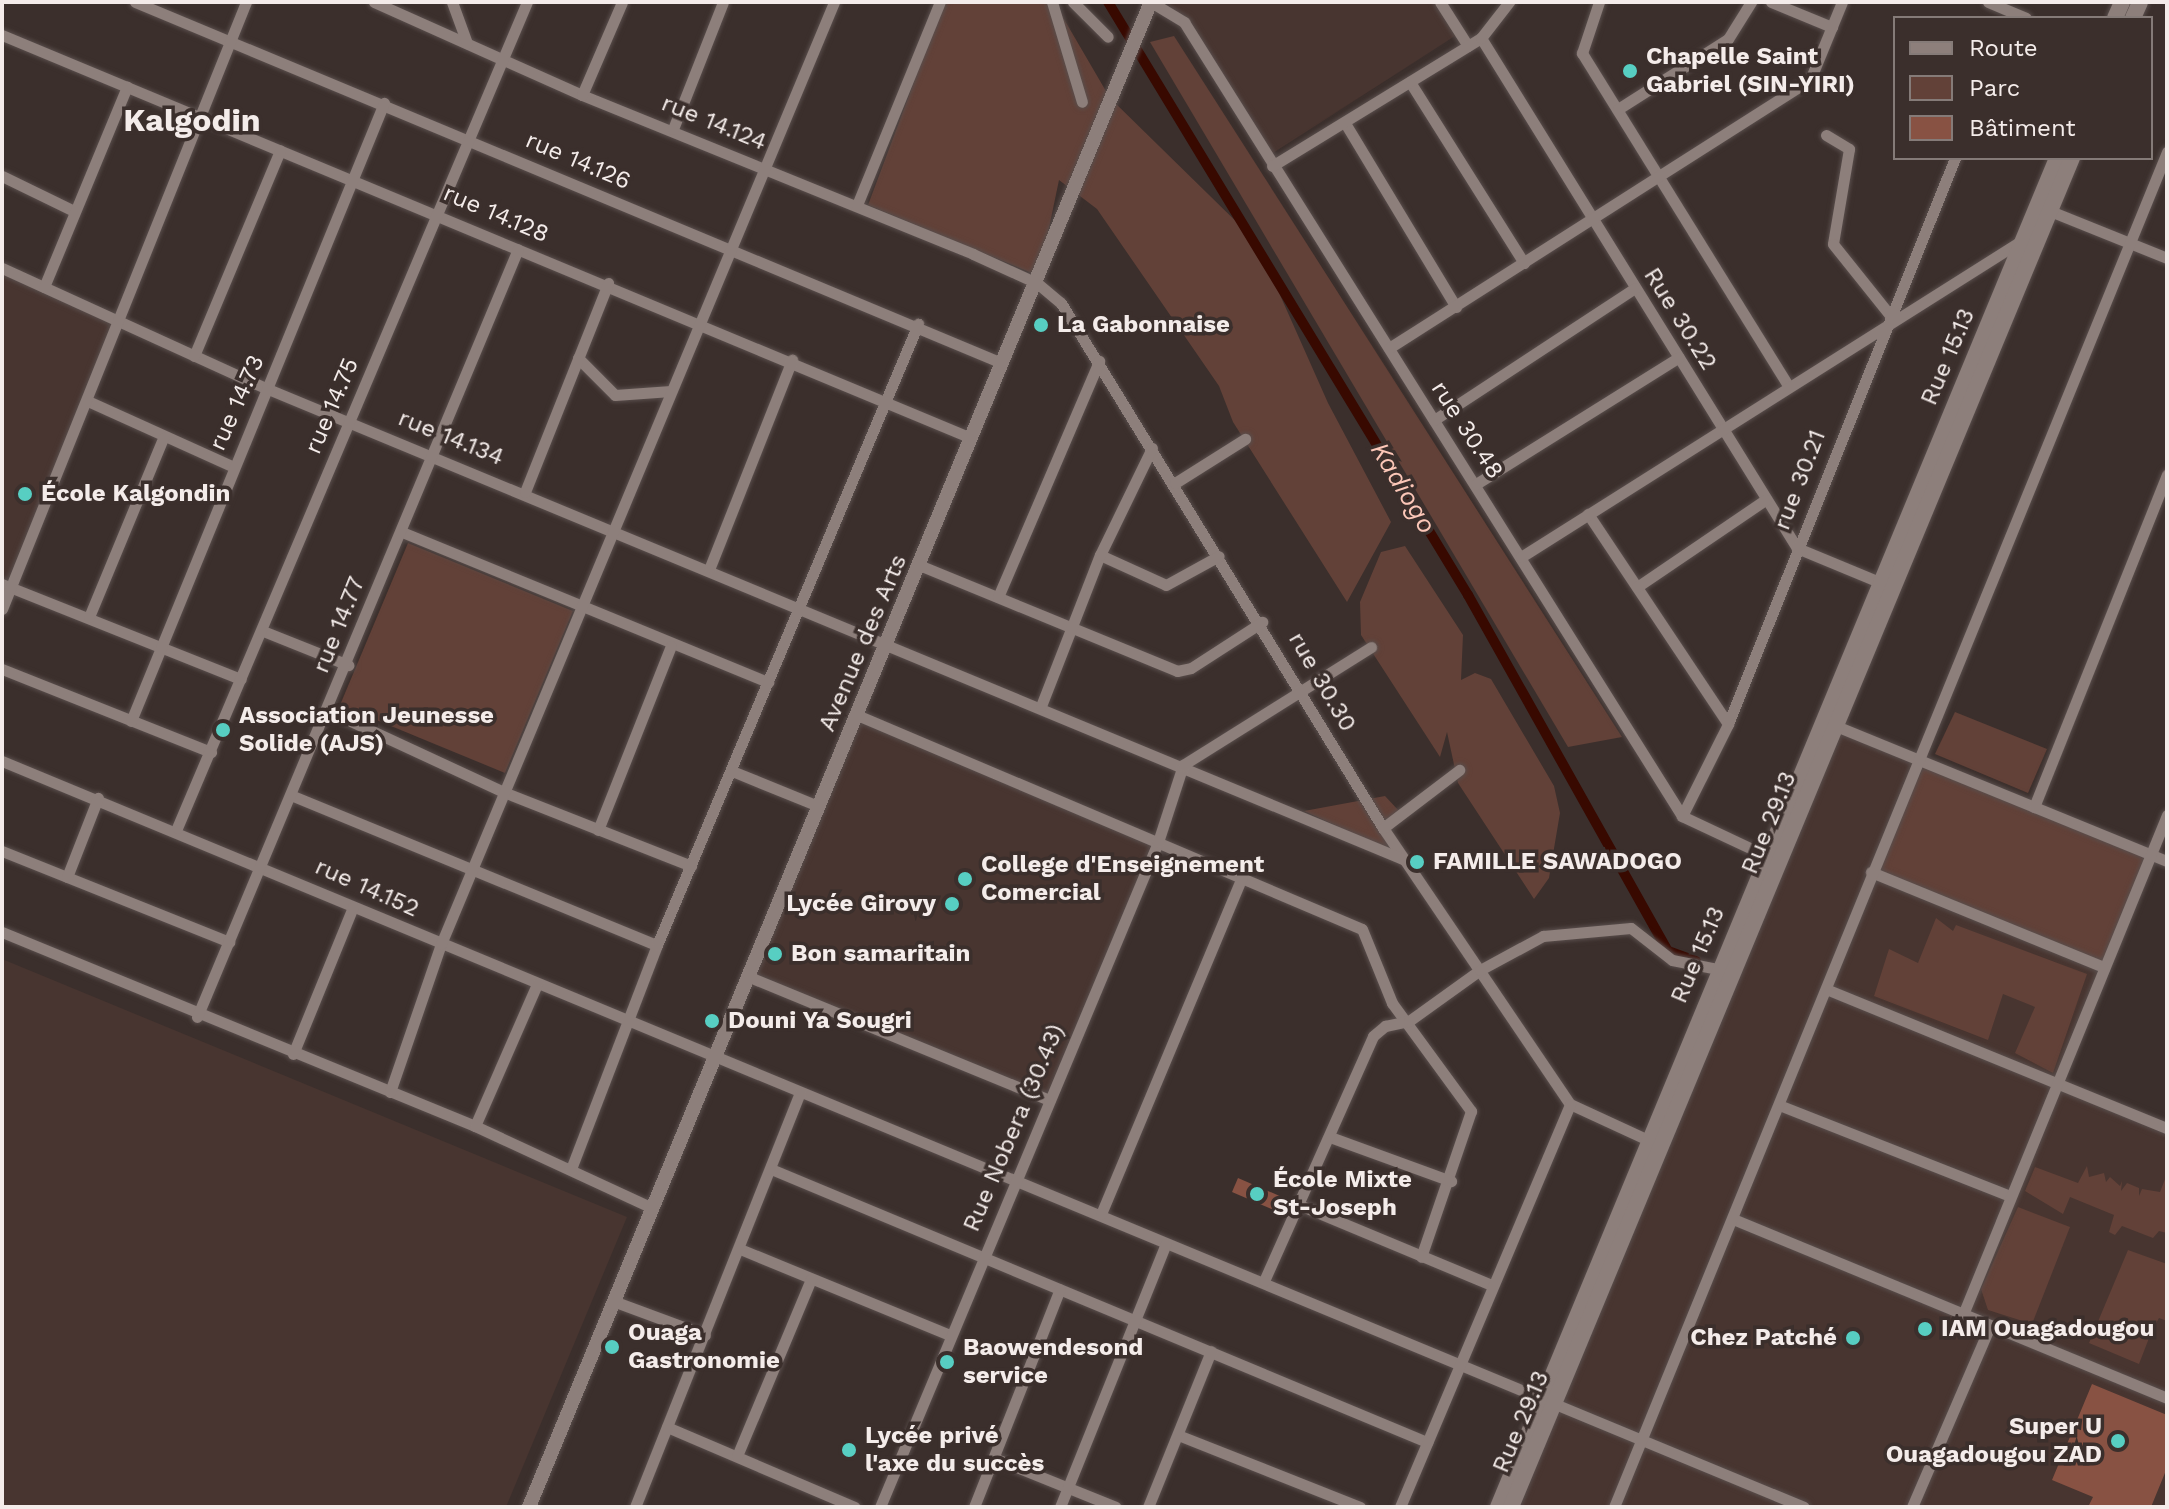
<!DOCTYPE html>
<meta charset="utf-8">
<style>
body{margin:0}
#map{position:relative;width:2169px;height:1509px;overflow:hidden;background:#3b2f2c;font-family:"Work Sans",sans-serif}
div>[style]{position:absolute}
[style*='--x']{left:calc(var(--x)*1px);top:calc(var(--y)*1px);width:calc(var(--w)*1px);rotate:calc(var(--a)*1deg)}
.built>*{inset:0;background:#483530}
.green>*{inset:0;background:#624138}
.canal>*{height:10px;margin:-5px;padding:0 5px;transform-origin:5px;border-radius:5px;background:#380900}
.building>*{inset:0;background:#885243}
.roads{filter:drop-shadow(0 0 2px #594e4c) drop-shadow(0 0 2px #594e4c)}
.minor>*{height:11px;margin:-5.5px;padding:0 5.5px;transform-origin:5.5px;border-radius:5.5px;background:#8d7f7b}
.tertiary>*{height:14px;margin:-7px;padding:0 7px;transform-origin:7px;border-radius:7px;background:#8d7f7b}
.secondary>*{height:16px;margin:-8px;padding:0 8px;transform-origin:8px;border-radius:8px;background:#8d7f7b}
.dots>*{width:22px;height:22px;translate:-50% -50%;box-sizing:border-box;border:4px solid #3b2f2c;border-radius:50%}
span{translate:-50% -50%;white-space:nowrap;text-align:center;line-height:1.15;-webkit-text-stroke:7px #3b2f2c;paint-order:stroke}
.poi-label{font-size:24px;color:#f4ecea;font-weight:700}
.left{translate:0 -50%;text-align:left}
.right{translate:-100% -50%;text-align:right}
.street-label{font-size:24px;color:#f4ecea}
.water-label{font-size:26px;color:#fcc7b8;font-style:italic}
.district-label{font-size:32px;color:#f4ecea;font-weight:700}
.frame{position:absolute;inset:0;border:4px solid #f4ecea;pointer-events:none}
.legend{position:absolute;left:1893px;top:16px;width:260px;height:144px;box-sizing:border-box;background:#3b2f2c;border:2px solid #857b78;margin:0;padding:10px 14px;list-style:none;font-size:24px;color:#f4ecea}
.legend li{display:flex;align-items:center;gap:16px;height:40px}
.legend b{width:40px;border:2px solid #857b78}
</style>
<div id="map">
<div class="built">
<i style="clip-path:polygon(1167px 2px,1434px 2px,1455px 36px,1273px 153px)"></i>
<i style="clip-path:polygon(2px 270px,119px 324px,10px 587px,2px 583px)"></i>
<i style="clip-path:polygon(859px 711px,1155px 841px,1049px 1097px,747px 977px)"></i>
<i style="clip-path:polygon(1835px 726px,2149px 858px,2057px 1084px,2167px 1128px,2167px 1507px,1512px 1507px)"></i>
<i style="clip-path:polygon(2px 959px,627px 1217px,506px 1507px,2px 1507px)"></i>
</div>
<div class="green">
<i style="clip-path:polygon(944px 2px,1054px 2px,1110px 98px,1256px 241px,1328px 403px,1391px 522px,1347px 602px,1233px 422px,1219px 386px,1097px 209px,1059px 180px,1039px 276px,868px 205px)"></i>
<i style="clip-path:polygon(1174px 36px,1622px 737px,1568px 747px,1150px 42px)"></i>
<i style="clip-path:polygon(408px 543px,573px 611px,505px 773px,340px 705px)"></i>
<i style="clip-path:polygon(1405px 546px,1463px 635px,1461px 680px,1475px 673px,1491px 679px,1554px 786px,1560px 813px,1549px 878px,1534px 899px,1458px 783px,1447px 732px,1440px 757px,1361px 635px,1360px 602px,1381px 552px)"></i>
<i style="clip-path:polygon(1955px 712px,2047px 749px,2028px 793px,1935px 754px)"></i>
<i style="clip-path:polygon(1924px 766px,2149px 858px,2101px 965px,1873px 872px)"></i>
<i style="clip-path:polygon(1385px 796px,1400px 812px,1378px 827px,1394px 852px,1304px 811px)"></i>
<i style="clip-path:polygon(1936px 918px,1953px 931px,1956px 925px,2087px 974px,2053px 1073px,2015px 1053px,2035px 1007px,2003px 994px,1988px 1040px,1874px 996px,1889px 949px,1918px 963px)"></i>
<i style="clip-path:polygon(2087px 1166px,2089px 1177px,2104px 1173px,2106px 1182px,2110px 1177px,2120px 1186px,2122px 1181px,2121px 1191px,2127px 1183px,2139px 1188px,2139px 1196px,2142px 1189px,2160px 1192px,2167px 1174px,2167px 1233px,2159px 1231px,2153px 1238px,2122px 1226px,2115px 1235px,2109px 1232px,2114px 1215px,2070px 1197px,2063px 1214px,2025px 1191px,2035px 1167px,2078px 1183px)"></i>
<i style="clip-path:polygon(2018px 1207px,2070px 1227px,2032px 1324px,1988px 1310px,1981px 1289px)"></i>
<i style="clip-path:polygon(2128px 1250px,2167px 1264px,2167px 1321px,2159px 1318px,2154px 1327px,2141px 1320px,2136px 1326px,2151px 1333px,2139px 1364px,2089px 1343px)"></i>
</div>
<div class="canal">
<i style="--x:1108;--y:2;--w:694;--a:58.74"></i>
<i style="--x:1468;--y:595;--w:408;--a:60.7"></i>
<i style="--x:1668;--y:951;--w:30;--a:20"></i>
</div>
<div class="building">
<i style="clip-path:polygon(1238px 1178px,1282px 1197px,1276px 1211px,1232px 1192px)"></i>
<i style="clip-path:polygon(2092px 1384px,2167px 1415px,2167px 1468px,2151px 1507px,2088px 1507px,2093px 1497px,2052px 1480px)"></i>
</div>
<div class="roads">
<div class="minor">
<i style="--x:135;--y:2;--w:939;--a:22.61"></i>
<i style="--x:374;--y:2;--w:228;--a:24.1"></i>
<i style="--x:582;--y:95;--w:422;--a:22.1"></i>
<i style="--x:973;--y:254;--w:70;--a:24.4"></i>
<i style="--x:1037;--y:283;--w:31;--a:40"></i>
<i style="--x:1061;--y:303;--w:616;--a:58.48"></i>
<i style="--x:1383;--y:828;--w:333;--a:55.9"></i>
<i style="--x:452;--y:2;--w:44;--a:69.9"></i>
<i style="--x:1052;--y:2;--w:104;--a:73.3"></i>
<i style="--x:1073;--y:2;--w:49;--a:45"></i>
<i style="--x:1151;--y:2;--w:39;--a:31"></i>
<i style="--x:1184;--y:22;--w:937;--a:57.9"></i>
<i style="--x:1682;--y:816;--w:94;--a:25.2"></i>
<i style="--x:1440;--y:2;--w:52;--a:57.5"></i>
<i style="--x:1599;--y:2;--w:54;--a:108.4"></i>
<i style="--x:1582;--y:53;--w:389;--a:58.2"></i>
<i style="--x:1771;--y:2;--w:66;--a:22.3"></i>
<i style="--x:1988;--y:2;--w:41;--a:22.8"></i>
<i style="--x:2;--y:35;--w:1049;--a:22.58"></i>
<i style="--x:1481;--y:38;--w:600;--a:58.22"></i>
<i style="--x:1797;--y:548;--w:89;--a:22.5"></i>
<i style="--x:1410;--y:82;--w:214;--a:57.8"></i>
<i style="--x:582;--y:95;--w:101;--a:-66.7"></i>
<i style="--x:1618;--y:109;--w:130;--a:-32.5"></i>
<i style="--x:1728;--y:39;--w:44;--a:-58.1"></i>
<i style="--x:1345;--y:123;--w:215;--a:58.9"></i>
<i style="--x:673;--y:129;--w:136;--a:-68.5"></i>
<i style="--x:1826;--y:135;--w:27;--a:31"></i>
<i style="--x:1849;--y:149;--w:96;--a:99.6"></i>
<i style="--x:1833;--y:244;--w:90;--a:51.3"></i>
<i style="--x:1272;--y:166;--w:245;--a:-31.5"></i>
<i style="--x:1481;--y:38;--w:46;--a:-52.1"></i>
<i style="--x:2;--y:176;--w:80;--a:25.9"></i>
<i style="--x:857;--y:205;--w:219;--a:-67.8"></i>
<i style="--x:2045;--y:209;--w:131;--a:21.9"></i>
<i style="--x:2;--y:268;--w:292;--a:24.5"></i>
<i style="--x:268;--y:389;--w:1231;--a:22.5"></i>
<i style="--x:44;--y:287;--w:217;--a:-67.5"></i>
<i style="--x:1389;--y:348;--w:499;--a:-32.5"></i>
<i style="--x:1810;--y:80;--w:84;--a:-67.7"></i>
<i style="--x:194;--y:356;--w:223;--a:-67.3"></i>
<i style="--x:578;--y:358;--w:52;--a:45"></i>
<i style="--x:615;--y:395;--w:56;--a:-4.1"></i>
<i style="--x:90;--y:402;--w:156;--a:24.3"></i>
<i style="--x:1434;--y:420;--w:240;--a:-33.3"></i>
<i style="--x:1175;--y:483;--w:83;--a:-32.2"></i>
<i style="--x:1476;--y:484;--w:239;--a:-32"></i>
<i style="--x:525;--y:492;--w:225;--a:-68.3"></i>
<i style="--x:1588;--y:514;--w:252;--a:56.3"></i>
<i style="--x:402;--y:532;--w:396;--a:22.3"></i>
<i style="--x:1100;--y:555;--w:72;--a:24.4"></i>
<i style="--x:1166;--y:585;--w:60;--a:-28.7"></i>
<i style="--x:1521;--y:557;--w:595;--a:-32.3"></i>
<i style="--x:919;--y:565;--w:279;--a:22.3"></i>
<i style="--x:1177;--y:671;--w:14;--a:-12"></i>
<i style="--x:1191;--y:668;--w:85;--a:-32.9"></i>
<i style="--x:710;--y:567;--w:223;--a:-68.4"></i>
<i style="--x:2;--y:584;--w:257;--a:21.7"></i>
<i style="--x:1637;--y:587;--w:155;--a:-34.2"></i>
<i style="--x:998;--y:597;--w:257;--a:-66.8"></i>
<i style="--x:2;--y:609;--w:654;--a:-68.1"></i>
<i style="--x:89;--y:617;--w:194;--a:-67.5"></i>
<i style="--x:263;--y:631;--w:92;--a:21.8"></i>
<i style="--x:2;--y:669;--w:225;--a:21.7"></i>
<i style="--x:1041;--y:706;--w:162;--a:-68.7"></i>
<i style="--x:1100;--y:555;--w:119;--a:-64.1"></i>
<i style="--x:329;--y:711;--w:195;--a:24.9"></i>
<i style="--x:506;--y:793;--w:199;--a:21.5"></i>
<i style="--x:857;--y:715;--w:548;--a:22.97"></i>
<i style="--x:1362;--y:929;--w:80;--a:67.9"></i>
<i style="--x:1392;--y:1003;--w:134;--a:53.8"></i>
<i style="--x:1471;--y:1111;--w:154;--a:108.9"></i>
<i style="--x:131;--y:721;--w:668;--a:-67.74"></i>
<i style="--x:1831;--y:724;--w:363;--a:22.2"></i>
<i style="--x:2;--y:761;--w:1950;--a:22.49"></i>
<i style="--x:732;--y:771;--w:93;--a:22.1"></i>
<i style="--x:293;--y:796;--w:393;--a:22.3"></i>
<i style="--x:2034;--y:807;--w:358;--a:-68.2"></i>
<i style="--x:1682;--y:816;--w:103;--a:-63.4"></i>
<i style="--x:1728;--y:724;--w:610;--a:-68.15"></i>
<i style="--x:177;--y:828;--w:897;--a:-67.04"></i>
<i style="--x:1383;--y:828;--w:96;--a:-37.3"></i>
<i style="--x:598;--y:830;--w:198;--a:-68.4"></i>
<i style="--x:2;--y:851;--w:245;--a:21.8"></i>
<i style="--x:1871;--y:872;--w:252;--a:22.2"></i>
<i style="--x:67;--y:877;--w:85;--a:-68.6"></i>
<i style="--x:2;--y:932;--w:511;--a:22.3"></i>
<i style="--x:475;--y:1126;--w:193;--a:24.8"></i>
<i style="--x:747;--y:976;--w:327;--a:22.3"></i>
<i style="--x:1826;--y:989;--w:368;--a:22.2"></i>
<i style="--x:197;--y:1017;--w:832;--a:-67.32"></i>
<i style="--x:293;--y:1054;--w:159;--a:-67.8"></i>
<i style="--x:390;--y:1092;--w:157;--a:-71"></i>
<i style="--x:441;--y:944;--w:1021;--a:-67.35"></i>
<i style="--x:1570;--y:1104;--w:86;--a:24.8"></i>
<i style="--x:1779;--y:1105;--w:248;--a:21.5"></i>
<i style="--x:475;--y:1126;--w:155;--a:-66.4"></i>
<i style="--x:1330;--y:1137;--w:129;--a:20"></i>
<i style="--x:571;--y:1169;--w:240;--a:-69"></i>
<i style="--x:657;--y:945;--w:674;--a:-67.2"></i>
<i style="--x:771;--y:1169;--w:711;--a:22.6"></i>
<i style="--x:1297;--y:1204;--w:211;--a:22.6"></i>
<i style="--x:1101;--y:1214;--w:368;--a:-67.3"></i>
<i style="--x:1733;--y:1219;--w:469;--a:22.4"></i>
<i style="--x:740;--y:1249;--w:227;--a:22.3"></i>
<i style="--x:1264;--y:1281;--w:268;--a:-66"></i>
<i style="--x:1373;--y:1036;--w:16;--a:-40"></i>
<i style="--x:1385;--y:1026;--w:25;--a:-12"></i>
<i style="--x:1409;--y:1021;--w:87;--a:-35.7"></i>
<i style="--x:1480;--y:970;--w:72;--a:-28.4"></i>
<i style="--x:1543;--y:936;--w:88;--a:-5.2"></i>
<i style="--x:1631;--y:928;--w:52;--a:38"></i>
<i style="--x:1672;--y:960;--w:47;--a:11.1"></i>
<i style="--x:613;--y:1301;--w:98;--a:20.3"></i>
<i style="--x:1964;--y:1312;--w:537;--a:-67.78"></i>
<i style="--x:667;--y:1427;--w:204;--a:23.1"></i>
<i style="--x:1178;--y:1435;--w:196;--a:21.6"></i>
<i style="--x:737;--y:1456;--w:192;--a:-67.3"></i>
<i style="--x:994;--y:1458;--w:131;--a:21.9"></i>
<i style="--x:635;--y:1507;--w:446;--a:-68.3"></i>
<i style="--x:880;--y:1507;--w:721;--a:-67.31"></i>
<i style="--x:1158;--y:842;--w:81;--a:-72"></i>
<i style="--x:1183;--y:765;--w:222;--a:-32.1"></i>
<i style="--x:974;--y:1507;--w:234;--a:-68.5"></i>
<i style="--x:1060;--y:1507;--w:284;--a:-68.1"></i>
<i style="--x:1148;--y:1507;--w:168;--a:-68"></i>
<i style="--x:1400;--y:1507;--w:437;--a:-67.1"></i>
<i style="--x:1614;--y:1507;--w:1464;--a:-67.8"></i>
<i style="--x:1912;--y:1507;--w:197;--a:-66.7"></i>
</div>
<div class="tertiary">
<i style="--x:529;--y:1507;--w:1628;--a:-67.55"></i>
</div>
<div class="secondary">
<i style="--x:2115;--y:18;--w:17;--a:-66"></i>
<i style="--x:2133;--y:18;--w:17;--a:-66"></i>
<i style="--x:1498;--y:1507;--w:1460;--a:-67.49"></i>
<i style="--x:1511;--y:1507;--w:1461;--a:-67.42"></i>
</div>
</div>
<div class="dots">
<i style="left:1630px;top:71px;background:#57cec2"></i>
<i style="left:1041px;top:325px;background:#57cec2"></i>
<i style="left:25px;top:494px;background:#57cec2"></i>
<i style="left:223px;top:730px;background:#57cec2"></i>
<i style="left:1417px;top:862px;background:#57cec2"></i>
<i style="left:965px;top:879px;background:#57cec2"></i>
<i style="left:952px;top:904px;background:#57cec2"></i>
<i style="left:775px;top:954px;background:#57cec2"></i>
<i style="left:712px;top:1021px;background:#57cec2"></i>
<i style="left:1257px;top:1194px;background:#57cec2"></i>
<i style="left:1925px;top:1329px;background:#57cec2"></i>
<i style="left:1853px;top:1338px;background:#57cec2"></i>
<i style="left:612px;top:1347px;background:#57cec2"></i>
<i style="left:947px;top:1362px;background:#57cec2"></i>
<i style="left:2118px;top:1441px;background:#57cec2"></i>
<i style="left:849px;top:1450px;background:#57cec2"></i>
</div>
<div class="poi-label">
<span class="left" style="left:1646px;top:71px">Chapelle Saint<br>Gabriel (SIN-YIRI)</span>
<span class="left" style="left:1057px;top:325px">La Gabonnaise</span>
<span class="left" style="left:41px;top:494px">École Kalgondin</span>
<span class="left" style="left:239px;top:730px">Association Jeunesse<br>Solide (AJS)</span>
<span class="left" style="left:1433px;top:862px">FAMILLE SAWADOGO</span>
<span class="left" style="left:981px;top:879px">College d'Enseignement<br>Comercial</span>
<span class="right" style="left:936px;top:904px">Lycée Girovy</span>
<span class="left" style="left:791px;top:954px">Bon samaritain</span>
<span class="left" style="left:728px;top:1021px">Douni Ya Sougri</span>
<span class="left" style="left:1273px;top:1194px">École Mixte<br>St-Joseph</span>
<span class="left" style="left:1941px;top:1329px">IAM Ouagadougou</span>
<span class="left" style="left:628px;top:1347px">Ouaga<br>Gastronomie</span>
<span class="right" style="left:1837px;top:1338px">Chez Patché</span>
<span class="left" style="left:963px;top:1362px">Baowendesond<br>service</span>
<span class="right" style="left:2102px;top:1441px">Super U<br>Ouagadougou ZAD</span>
<span class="left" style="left:865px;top:1450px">Lycée privé<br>l'axe du succès</span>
</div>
<div class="street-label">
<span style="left:714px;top:123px;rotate:22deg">rue 14.124</span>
<span style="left:578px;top:161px;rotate:23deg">rue 14.126</span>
<span style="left:496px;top:214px;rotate:23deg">rue 14.128</span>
<span style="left:1680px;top:319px;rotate:58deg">Rue 30.22</span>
<span style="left:1948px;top:357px;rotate:-67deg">Rue 15.13</span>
<span style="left:237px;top:403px;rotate:-66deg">rue 14.73</span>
<span style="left:332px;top:406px;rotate:-67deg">rue 14.75</span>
<span style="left:1467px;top:430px;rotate:57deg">rue 30.48</span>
<span style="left:451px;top:438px;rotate:22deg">rue 14.134</span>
<span style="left:1800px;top:480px;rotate:-69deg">rue 30.21</span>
<span style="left:339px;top:625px;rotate:-68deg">rue 14.77</span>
<span style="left:863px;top:643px;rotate:-67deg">Avenue des Arts</span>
<span style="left:1322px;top:682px;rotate:60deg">rue 30.30</span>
<span style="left:1769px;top:823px;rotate:-68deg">Rue 29.13</span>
<span style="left:367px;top:888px;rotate:24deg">rue 14.152</span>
<span style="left:1698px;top:955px;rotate:-67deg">Rue 15.13</span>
<span style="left:1014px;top:1128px;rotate:-67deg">Rue Nobera (30.43)</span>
<span style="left:1521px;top:1422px;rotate:-67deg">Rue 29.13</span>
</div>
<div class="water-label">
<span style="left:1403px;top:488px;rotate:59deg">Kadiogo</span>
</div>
<div class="district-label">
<span style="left:192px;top:120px">Kalgodin</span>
</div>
<div class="frame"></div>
<ul class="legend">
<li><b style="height:10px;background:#8d7f7b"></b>Route</li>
<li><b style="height:22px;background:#624138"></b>Parc</li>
<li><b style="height:22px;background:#885243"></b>Bâtiment</li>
</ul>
</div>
